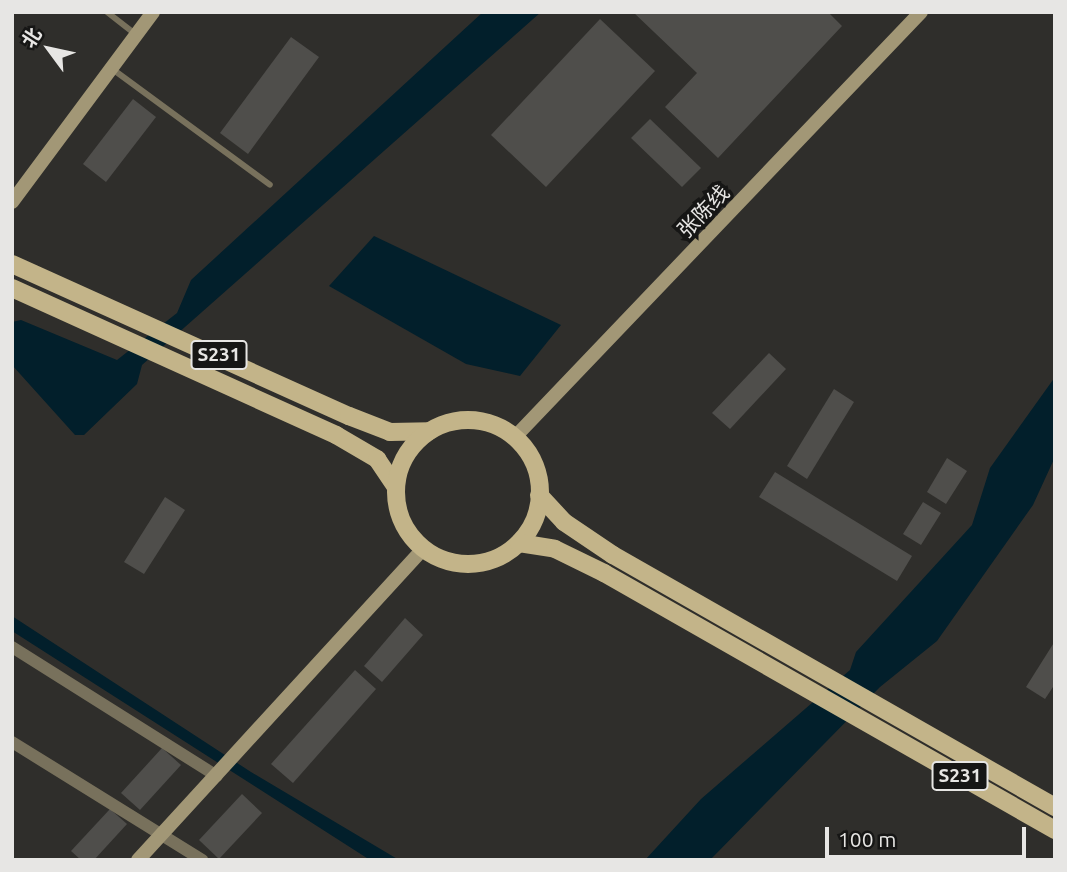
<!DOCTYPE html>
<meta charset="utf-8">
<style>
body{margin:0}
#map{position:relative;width:1067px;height:872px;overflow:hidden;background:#2f2e2b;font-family:Ubuntu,"Noto Sans SC",sans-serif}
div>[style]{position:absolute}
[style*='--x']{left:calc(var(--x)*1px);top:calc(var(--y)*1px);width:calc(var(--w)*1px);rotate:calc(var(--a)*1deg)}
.water>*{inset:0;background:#021f2b}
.building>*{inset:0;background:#4f4e4b}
.lane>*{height:6px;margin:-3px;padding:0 3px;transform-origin:3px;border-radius:3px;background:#78715c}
.street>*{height:12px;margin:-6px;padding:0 6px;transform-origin:6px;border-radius:6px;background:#78715c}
.secondary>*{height:14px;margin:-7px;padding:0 7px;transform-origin:7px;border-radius:7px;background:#a29776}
.primary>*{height:18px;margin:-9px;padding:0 9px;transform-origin:9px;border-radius:9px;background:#c3b489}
.primary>.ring{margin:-9px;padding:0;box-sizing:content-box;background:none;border:18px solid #c3b489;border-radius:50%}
span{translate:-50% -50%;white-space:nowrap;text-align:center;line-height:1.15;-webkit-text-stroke:7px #161615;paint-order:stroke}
.shield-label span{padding:2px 5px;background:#161615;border:2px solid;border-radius:5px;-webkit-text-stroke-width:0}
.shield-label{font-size:19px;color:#e7e6e4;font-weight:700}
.street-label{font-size:21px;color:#e7e6e4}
.frame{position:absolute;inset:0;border:14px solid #e7e6e4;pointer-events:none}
.north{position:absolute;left:14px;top:14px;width:70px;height:70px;-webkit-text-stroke:5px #161615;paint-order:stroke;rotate:303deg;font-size:19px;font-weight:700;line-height:28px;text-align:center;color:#e7e6e4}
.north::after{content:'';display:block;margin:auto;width:24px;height:32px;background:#e7e6e4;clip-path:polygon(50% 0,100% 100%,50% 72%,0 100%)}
.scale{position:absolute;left:825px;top:827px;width:201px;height:32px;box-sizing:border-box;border:4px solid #e7e6e4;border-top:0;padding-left:9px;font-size:21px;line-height:24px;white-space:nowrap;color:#e7e6e4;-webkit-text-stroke:5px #161615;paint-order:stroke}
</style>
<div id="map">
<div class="water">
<i style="clip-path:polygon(483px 12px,541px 12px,142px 365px,137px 384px,84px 435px,75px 435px,12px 365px,12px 322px,21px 320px,117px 360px,177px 313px,191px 280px)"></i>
<i style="clip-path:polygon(374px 236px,561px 325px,520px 376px,466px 364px,329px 286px)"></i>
<i style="clip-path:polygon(1055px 377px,1055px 457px,1033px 505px,937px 641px,880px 687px,710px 860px,645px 860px,701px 799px,850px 670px,856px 652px,972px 525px,990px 468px)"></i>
<i style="clip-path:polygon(12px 616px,251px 772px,399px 860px,370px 860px,12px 631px)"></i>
</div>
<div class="building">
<i style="clip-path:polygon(633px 12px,828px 12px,842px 26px,718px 158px,665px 107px,697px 73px)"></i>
<i style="clip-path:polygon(600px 19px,655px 71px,546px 187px,491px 135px)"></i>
<i style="clip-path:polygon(291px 37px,319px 57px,248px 154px,220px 133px)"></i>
<i style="clip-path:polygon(133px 99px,156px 117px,106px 182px,83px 164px)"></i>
<i style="clip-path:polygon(650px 119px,701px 168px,682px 187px,631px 138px)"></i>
<i style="clip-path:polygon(769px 353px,786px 369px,730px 429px,712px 413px)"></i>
<i style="clip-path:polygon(834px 389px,854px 402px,807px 479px,787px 466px)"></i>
<i style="clip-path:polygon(947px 458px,967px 471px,946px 504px,927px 492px)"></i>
<i style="clip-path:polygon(775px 472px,912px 556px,897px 581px,759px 497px)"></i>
<i style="clip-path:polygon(165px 497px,185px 510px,144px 574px,124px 562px)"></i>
<i style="clip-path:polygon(923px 502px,941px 513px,921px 545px,903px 534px)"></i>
<i style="clip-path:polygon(405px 618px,423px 635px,382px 682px,364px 666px)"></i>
<i style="clip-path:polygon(1055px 641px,1055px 684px,1045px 699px,1026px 687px)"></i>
<i style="clip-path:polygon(355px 670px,376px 689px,293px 783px,271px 764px)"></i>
<i style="clip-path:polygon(162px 748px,181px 765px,140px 810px,121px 793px)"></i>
<i style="clip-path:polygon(242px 794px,262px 813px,219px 859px,199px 840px)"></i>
<i style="clip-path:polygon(110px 809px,127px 824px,94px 860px,81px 860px,71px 851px)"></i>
</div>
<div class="lane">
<i style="--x:107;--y:12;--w:36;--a:38"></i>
<i style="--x:111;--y:68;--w:197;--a:36.3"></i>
</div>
<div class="street">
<i style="--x:12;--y:647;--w:242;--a:32.2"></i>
<i style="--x:12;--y:742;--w:224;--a:31.8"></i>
</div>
<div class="secondary">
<i style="--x:12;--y:202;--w:237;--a:-53.4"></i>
<i style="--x:514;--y:438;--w:589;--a:-46.31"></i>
<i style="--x:138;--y:860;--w:422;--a:-47.5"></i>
</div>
<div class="primary">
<i style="--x:12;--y:264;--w:370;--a:24.3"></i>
<i style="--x:349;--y:416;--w:44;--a:21.3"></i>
<i style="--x:390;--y:432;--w:39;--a:-1"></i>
<i style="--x:12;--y:288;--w:356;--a:24.4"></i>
<i style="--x:336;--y:435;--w:48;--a:30.3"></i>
<i style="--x:377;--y:459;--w:34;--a:56"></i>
<i class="ring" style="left:396px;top:420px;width:126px;height:126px"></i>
<i style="--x:539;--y:495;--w:37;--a:47"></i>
<i style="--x:564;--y:522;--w:59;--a:34"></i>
<i style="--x:613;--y:555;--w:509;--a:29.69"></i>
<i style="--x:519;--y:543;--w:36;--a:9"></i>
<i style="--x:555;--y:549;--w:55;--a:26.1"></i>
<i style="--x:604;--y:573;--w:519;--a:29.68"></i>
</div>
<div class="shield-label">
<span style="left:219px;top:355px">S231</span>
<span style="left:960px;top:776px">S231</span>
</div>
<div class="street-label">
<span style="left:703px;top:211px;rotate:-46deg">张陈线</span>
</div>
<div class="frame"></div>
<div class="north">北</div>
<div class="scale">100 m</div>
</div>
